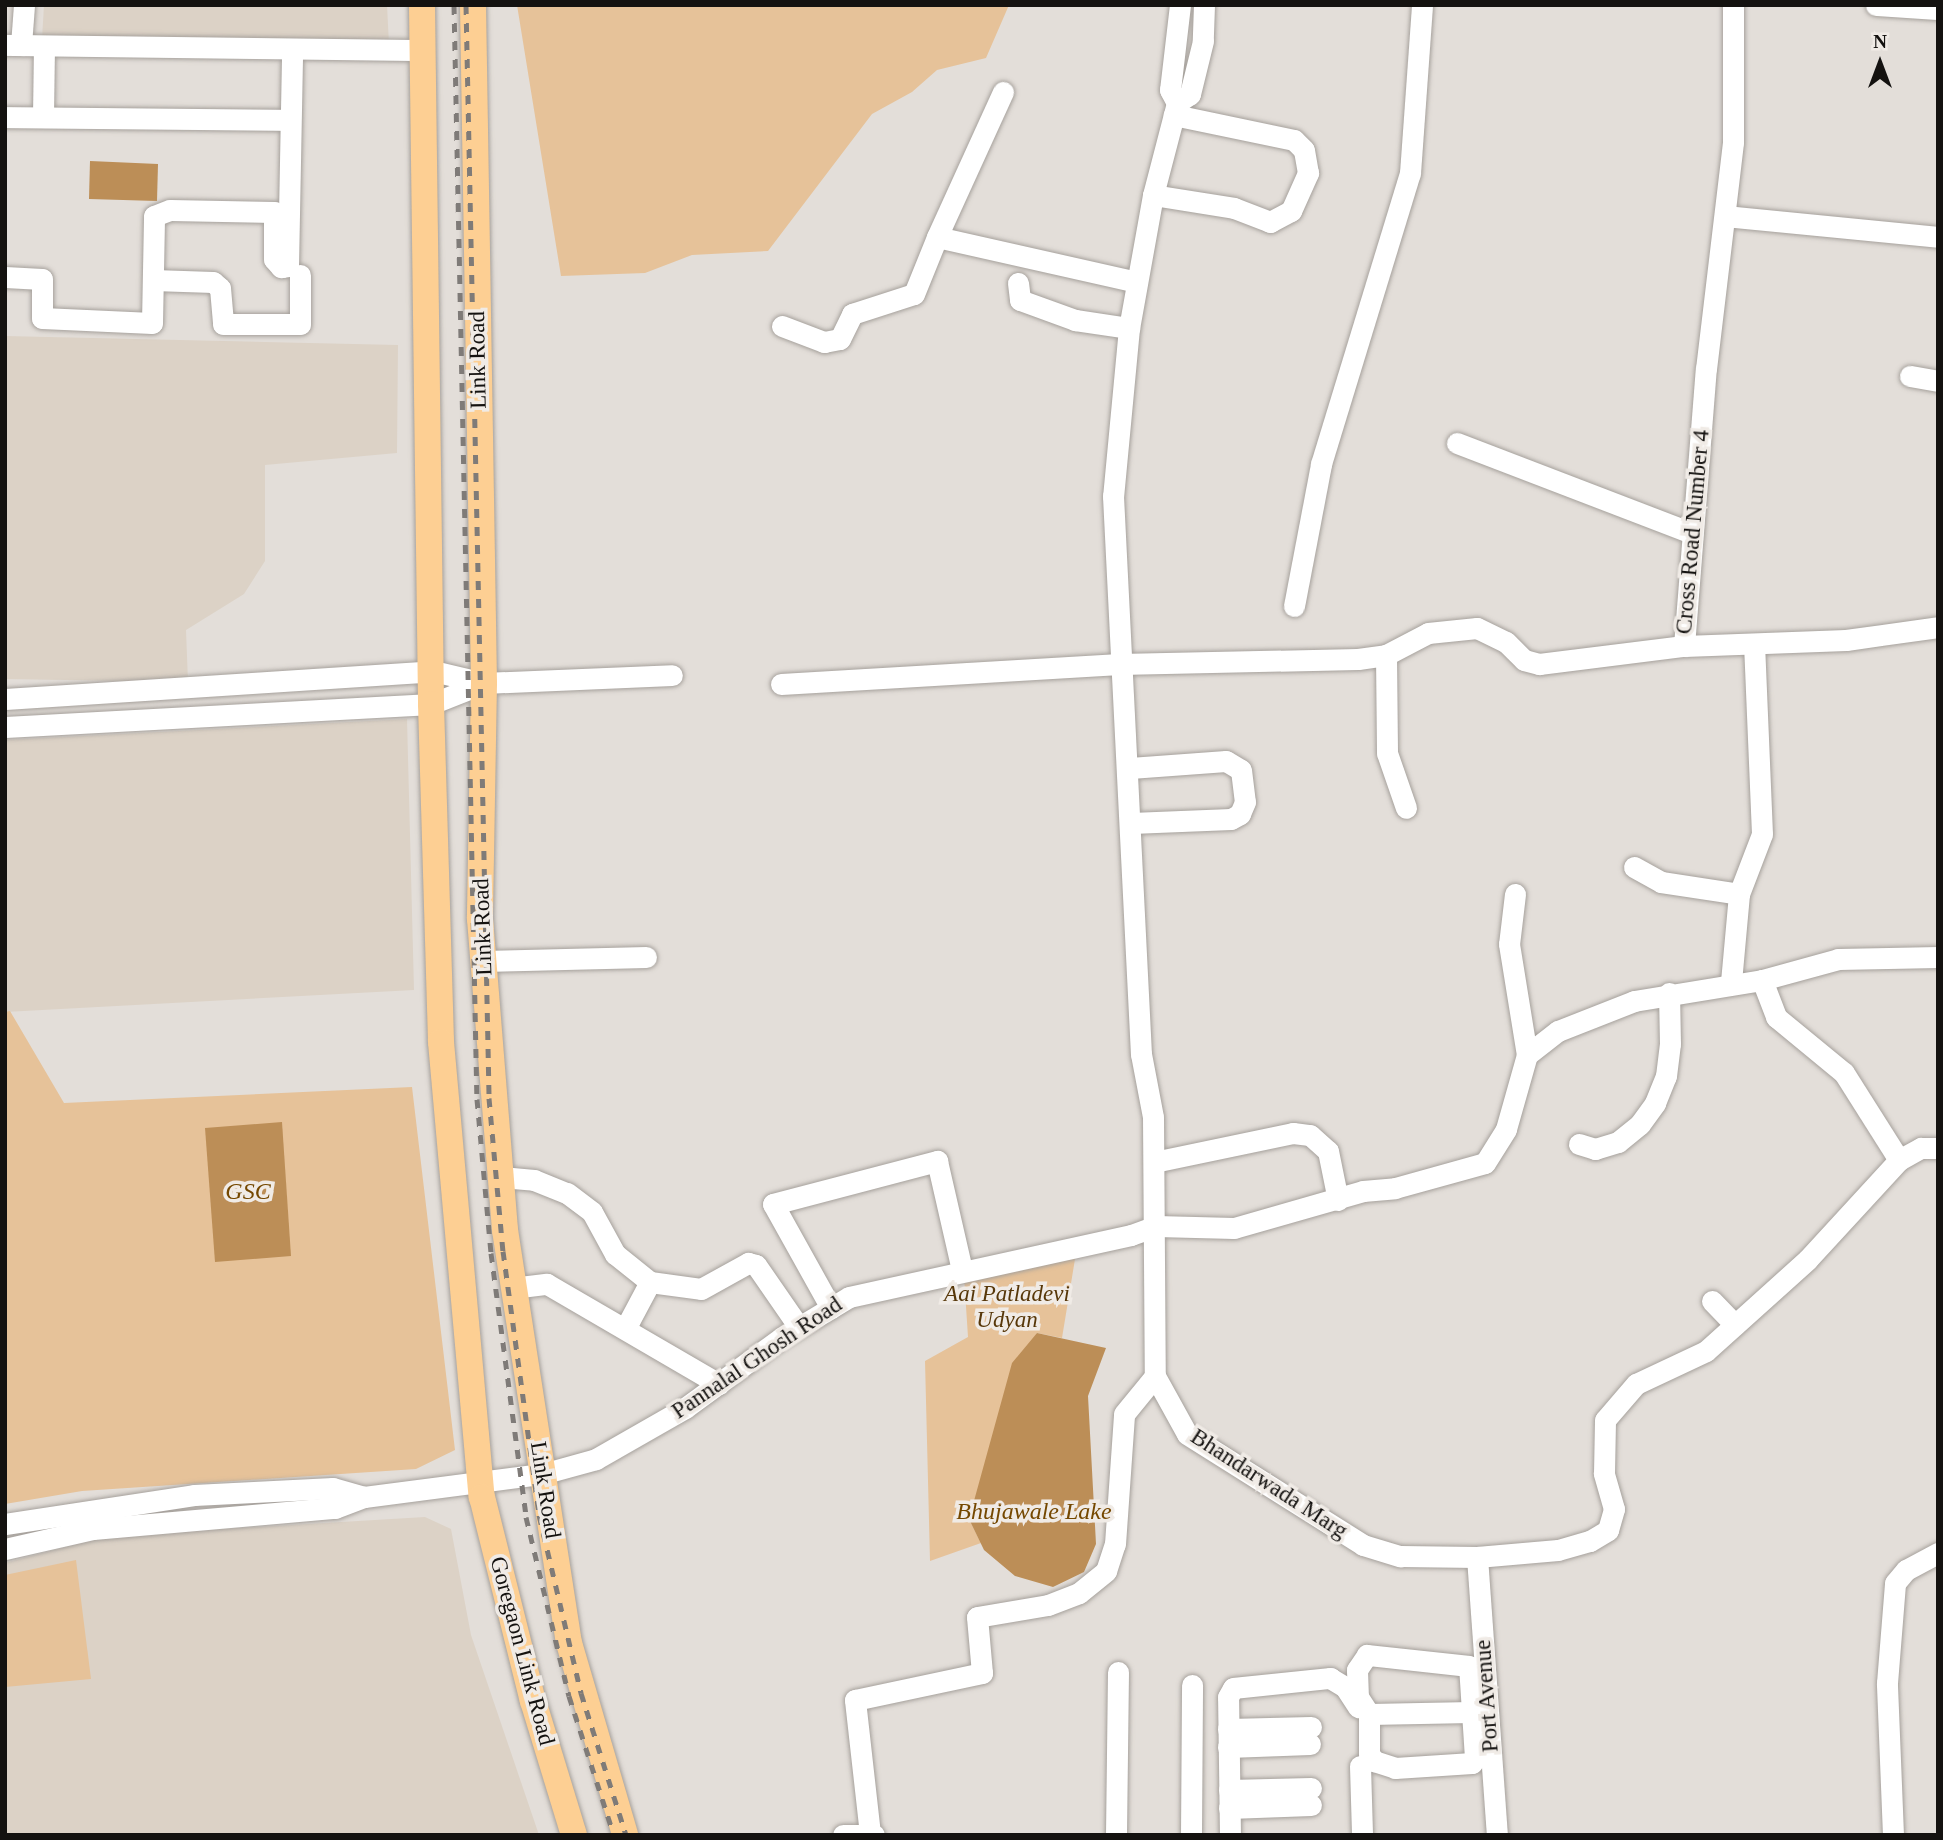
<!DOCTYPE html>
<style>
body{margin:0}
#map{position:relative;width:1943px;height:1840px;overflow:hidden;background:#e3ded9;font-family:Georgia,serif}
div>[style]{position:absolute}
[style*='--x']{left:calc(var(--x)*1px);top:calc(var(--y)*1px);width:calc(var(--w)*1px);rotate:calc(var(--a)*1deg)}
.built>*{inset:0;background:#dcd2c6}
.green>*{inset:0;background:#e6c299}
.water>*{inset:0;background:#bc8e57}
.roads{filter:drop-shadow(0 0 2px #a6a19c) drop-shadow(0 0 2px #a6a19c)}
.minor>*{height:21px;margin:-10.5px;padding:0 10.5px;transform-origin:10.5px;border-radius:10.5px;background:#fff}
.major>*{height:26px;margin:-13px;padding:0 13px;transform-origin:13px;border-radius:13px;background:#fdcf93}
.rail>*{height:5px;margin-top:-2.5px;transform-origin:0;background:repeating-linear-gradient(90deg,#7f7b78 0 9px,transparent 0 18px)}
span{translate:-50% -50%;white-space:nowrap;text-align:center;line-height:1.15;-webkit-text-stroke:7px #f0ebe6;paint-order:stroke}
.street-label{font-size:23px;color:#141210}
.park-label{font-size:23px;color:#573709;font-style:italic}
.water-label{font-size:24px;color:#754800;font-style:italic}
.frame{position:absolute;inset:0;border:7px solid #141210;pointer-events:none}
.north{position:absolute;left:1845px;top:28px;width:70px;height:70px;-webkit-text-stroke:5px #f0ebe6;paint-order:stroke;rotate:0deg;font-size:19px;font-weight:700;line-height:28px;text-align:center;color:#141210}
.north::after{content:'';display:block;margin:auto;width:24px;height:32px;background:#141210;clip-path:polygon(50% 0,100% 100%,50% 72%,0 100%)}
</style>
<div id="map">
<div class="built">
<i style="clip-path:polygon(44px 5px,387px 5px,389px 45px,42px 39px)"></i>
<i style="clip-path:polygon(5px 336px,398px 345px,397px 453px,265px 465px,265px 561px,244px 594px,186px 630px,188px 682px,5px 679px)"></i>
<i style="clip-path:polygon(407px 719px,414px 990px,5px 1012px,5px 740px)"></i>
<i style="clip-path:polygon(425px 1517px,451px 1529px,471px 1635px,539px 1835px,5px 1835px,5px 1563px,107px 1536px)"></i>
</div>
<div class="green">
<i style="clip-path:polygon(517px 5px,1009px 5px,986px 58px,937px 70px,912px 92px,872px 114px,768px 251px,692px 255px,645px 273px,561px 276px)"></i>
<i style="clip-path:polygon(10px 1011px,64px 1103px,412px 1087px,455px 1450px,416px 1469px,82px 1491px,5px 1504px,5px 1012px)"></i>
<i style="clip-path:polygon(1076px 1253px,1062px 1338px,1037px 1333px,969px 1519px,981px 1543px,930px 1561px,925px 1361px,968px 1337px,964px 1276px)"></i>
<i style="clip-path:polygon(76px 1560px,91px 1679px,5px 1687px,5px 1575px)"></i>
</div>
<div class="water">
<i style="clip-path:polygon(90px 161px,158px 164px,157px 201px,89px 199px)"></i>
<i style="clip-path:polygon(282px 1122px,291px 1256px,215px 1262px,205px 1128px)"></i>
<i style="clip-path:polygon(1037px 1333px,1106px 1348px,1088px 1396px,1096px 1544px,1084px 1572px,1053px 1587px,1015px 1576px,984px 1550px,969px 1519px,1012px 1363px)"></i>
</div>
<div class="roads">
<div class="minor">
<i style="--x:1204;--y:5;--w:36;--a:92"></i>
<i style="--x:1203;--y:41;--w:55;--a:103.8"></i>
<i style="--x:1190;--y:94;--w:16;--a:145"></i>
<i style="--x:1177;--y:103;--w:95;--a:104.6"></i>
<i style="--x:1153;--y:195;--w:135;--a:100.2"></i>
<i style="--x:1129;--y:328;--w:169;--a:95.4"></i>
<i style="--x:1113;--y:496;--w:559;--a:87.13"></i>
<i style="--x:1141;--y:1054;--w:64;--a:79.2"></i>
<i style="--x:1153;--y:1117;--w:259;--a:89.6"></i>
<i style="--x:1155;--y:1376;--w:66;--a:61.1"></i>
<i style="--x:1187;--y:1434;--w:208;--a:32.2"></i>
<i style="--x:1363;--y:1545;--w:39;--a:17"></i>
<i style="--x:1400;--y:1556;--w:77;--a:0.7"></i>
<i style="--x:1477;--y:1557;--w:81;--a:-4.9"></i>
<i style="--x:1558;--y:1550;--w:33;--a:-16"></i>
<i style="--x:1590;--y:1541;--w:21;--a:-31"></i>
<i style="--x:1608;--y:1530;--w:22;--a:-74"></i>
<i style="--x:1614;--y:1509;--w:37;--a:-106"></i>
<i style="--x:1604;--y:1473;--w:53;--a:-88.9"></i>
<i style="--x:1605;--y:1420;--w:48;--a:-49.3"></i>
<i style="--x:1636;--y:1384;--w:77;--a:-25.2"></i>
<i style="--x:1706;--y:1351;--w:137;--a:-42"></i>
<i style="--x:1808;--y:1259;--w:134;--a:-47.4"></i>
<i style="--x:1899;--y:1160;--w:25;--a:-29"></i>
<i style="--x:1921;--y:1148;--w:17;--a:0"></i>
<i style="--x:1876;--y:5;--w:62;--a:3.7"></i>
<i style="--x:5;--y:45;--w:419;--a:0.7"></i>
<i style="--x:21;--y:45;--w:40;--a:-85.7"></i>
<i style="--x:1003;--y:92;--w:159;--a:114.5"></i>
<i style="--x:937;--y:237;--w:205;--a:12.7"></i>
<i style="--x:1177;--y:103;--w:15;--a:-118"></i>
<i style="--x:1170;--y:90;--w:86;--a:-83.3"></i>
<i style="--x:5;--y:117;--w:284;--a:0.6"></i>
<i style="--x:43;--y:117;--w:71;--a:-89.2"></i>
<i style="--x:1153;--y:195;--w:82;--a:9.1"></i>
<i style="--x:1234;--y:208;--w:39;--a:21"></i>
<i style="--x:1270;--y:222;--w:24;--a:-28"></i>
<i style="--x:1291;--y:211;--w:42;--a:-65.9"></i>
<i style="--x:1308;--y:173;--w:23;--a:-100"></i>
<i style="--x:1304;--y:150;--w:14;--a:-135"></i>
<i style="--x:1294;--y:140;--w:123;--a:-168.2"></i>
<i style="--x:1725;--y:216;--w:214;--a:5.6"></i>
<i style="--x:5;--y:277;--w:37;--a:3"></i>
<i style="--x:42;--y:279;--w:39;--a:90"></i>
<i style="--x:42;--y:318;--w:110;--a:2.6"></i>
<i style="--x:152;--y:323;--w:107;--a:-88.9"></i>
<i style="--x:154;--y:216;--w:17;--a:-21"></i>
<i style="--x:170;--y:210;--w:104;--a:1.1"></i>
<i style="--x:274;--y:212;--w:47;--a:90"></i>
<i style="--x:274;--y:259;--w:11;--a:49"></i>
<i style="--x:281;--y:267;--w:7;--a:-8"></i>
<i style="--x:288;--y:266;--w:214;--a:-88.9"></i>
<i style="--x:153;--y:280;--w:60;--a:1.9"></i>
<i style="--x:213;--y:282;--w:9;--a:41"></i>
<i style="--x:220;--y:288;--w:36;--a:85"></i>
<i style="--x:223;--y:324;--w:77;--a:0"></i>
<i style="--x:300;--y:324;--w:49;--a:-90"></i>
<i style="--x:1018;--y:283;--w:17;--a:83"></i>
<i style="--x:1020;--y:300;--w:59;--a:20"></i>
<i style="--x:1075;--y:320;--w:55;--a:8.4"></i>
<i style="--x:782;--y:326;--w:45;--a:20.9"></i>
<i style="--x:824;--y:342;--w:16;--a:-11"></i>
<i style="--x:840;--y:339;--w:28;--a:-64"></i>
<i style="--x:852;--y:314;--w:65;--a:-17.9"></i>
<i style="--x:914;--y:294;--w:61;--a:-68"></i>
<i style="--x:1910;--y:376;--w:28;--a:10"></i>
<i style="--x:1457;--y:443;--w:252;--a:21"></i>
<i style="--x:1294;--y:606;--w:145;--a:-79.2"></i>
<i style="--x:1321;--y:464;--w:304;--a:-73"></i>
<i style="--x:1410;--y:173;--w:168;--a:-85.9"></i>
<i style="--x:1684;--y:646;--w:278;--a:-85.5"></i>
<i style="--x:1706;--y:369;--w:229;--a:-83.2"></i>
<i style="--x:1733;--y:142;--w:137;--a:-90"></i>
<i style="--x:1386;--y:655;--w:98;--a:89.4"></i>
<i style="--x:1387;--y:753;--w:58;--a:70.9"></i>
<i style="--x:781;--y:684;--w:339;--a:-3.4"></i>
<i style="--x:1119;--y:664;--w:239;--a:-1.2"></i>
<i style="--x:1358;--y:659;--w:28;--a:-8"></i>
<i style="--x:1386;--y:655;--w:47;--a:-27.6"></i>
<i style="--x:1428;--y:633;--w:49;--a:-5.8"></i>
<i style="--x:1477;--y:628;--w:32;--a:26"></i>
<i style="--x:1506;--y:642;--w:25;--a:45"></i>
<i style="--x:1524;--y:660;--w:16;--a:15"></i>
<i style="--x:1539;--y:664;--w:146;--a:-7.1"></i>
<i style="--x:1684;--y:646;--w:162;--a:-2.1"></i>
<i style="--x:1846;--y:640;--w:93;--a:-8"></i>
<i style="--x:5;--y:699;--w:429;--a:-3.7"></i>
<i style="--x:433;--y:671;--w:52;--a:13.2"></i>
<i style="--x:484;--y:683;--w:188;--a:-2.4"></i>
<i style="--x:5;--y:727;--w:427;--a:-3.1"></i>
<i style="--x:431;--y:704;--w:57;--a:-21.6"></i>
<i style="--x:1130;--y:768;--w:96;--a:-4.2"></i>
<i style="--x:1226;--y:761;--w:17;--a:31"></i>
<i style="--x:1241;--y:770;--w:32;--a:83"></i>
<i style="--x:1245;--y:802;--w:13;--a:113"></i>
<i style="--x:1240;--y:814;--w:10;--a:151"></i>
<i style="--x:1231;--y:819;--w:100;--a:177.7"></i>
<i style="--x:1634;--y:867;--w:31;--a:29"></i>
<i style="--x:1661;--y:882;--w:79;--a:8.7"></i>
<i style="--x:1515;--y:894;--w:50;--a:96.8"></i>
<i style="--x:1509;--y:944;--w:112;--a:80.8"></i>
<i style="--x:484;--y:961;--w:162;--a:-1.4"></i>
<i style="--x:1762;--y:980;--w:40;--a:69"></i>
<i style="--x:1776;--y:1017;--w:88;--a:39.5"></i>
<i style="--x:1844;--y:1073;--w:103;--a:57.7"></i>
<i style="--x:1731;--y:982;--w:88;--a:-84.8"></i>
<i style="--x:1739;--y:894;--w:64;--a:-69"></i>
<i style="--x:1762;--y:834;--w:188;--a:-92.4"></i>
<i style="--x:1579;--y:1144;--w:17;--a:17"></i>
<i style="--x:1595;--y:1149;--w:24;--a:-17"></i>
<i style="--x:1618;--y:1142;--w:28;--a:-39"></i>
<i style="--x:1640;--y:1124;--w:26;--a:-54"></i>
<i style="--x:1655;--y:1103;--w:29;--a:-68"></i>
<i style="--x:1666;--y:1076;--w:32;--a:-83"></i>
<i style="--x:1670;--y:1044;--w:51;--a:-91.1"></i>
<i style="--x:1154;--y:1162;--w:142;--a:-11.8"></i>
<i style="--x:1293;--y:1133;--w:17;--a:7"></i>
<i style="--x:1310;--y:1135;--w:24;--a:42"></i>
<i style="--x:1328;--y:1151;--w:50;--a:78.5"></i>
<i style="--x:501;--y:1177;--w:33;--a:5"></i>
<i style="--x:534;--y:1180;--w:35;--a:22"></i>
<i style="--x:567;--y:1193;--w:31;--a:37"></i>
<i style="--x:592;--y:1212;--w:48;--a:61.3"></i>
<i style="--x:615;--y:1254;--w:45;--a:38.7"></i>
<i style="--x:650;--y:1282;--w:53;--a:118"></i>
<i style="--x:650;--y:1282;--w:51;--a:7.8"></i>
<i style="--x:701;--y:1289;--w:54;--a:-29"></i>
<i style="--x:748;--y:1263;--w:8;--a:14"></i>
<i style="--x:756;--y:1265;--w:75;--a:55.3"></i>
<i style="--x:512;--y:1288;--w:35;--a:-7"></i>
<i style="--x:547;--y:1284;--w:199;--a:30.2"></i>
<i style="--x:1712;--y:1301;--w:33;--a:46"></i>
<i style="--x:831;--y:1308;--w:119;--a:-119.1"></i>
<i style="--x:773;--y:1204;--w:170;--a:-14.7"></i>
<i style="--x:937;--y:1161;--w:112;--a:77.1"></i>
<i style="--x:5;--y:1524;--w:191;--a:-8.7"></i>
<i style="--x:194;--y:1495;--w:139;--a:-2.9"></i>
<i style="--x:333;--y:1488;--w:32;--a:16"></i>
<i style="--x:5;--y:1549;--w:90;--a:-12.8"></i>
<i style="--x:93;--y:1529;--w:243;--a:-5"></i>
<i style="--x:335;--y:1508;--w:31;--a:-21"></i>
<i style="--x:364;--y:1497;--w:179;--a:-7.4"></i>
<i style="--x:542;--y:1474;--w:56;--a:-15.5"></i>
<i style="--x:596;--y:1459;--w:103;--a:-29.8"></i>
<i style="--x:685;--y:1408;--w:119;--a:-36.1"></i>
<i style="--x:781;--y:1338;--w:79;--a:-31.1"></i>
<i style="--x:849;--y:1297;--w:289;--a:-12.4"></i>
<i style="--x:1131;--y:1235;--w:27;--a:-20"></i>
<i style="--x:1156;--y:1226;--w:78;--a:1.5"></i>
<i style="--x:1234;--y:1228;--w:134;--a:-16"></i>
<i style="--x:1363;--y:1191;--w:32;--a:-5"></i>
<i style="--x:1395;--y:1188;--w:93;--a:-15.5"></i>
<i style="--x:1485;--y:1163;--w:40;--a:-58"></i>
<i style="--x:1506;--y:1129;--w:77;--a:-74.2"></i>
<i style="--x:1527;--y:1055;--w:39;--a:-38"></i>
<i style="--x:1558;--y:1031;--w:82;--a:-21.5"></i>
<i style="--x:1634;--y:1001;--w:130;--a:-9.3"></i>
<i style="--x:1762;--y:980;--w:79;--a:-15.4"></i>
<i style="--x:1838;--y:959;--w:100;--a:-1.1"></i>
<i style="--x:1477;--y:1557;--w:279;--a:85.9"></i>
<i style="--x:1369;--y:1714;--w:40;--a:90"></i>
<i style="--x:1369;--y:1754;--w:9;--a:54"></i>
<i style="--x:1374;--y:1761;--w:22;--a:18"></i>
<i style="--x:1395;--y:1768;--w:77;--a:-3.7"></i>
<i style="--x:1472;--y:1763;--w:6;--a:-59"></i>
<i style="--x:1475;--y:1758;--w:92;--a:-93.7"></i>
<i style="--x:1469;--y:1666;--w:103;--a:-173.8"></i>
<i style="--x:1367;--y:1655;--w:18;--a:124"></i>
<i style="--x:1357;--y:1670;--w:27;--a:88"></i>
<i style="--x:1358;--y:1697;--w:20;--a:57"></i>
<i style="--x:1369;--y:1714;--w:103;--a:-1.1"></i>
<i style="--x:1472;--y:1712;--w:16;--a:-4"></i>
<i style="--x:1228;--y:1729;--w:83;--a:-1.4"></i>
<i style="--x:1228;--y:1747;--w:82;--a:-2.1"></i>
<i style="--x:1360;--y:1766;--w:69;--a:88.3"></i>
<i style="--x:1229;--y:1790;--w:82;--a:-1.4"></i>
<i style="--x:1229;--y:1808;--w:82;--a:-2.1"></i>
<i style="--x:870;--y:1834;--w:135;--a:-96.4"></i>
<i style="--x:855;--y:1700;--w:130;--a:-12"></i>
<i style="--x:982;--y:1673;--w:56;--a:-95.1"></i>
<i style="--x:977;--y:1617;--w:72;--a:-9.6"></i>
<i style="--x:1048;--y:1605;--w:33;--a:-21"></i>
<i style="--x:1079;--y:1593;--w:35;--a:-39"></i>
<i style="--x:1106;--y:1571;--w:28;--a:-72"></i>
<i style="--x:1115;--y:1544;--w:130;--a:-86"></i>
<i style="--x:1124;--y:1414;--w:49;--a:-50.8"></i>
<i style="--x:843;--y:1835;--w:31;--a:0"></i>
<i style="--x:1116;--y:1835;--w:163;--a:-89.3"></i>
<i style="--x:1191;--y:1835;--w:150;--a:-89.6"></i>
<i style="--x:1230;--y:1835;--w:138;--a:-90.8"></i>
<i style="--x:1228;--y:1697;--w:10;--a:-61"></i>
<i style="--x:1233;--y:1688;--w:98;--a:-5.9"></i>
<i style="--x:1330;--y:1678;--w:17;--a:31"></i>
<i style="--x:1345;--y:1687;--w:24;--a:57"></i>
<i style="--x:1893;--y:1835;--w:152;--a:-92.3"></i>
<i style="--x:1887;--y:1683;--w:100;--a:-85.4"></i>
<i style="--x:1895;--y:1583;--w:17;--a:-50"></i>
<i style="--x:1906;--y:1570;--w:36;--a:-28"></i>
</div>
<div class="major">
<i style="--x:422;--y:5;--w:699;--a:89.26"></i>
<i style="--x:431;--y:704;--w:338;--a:88.3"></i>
<i style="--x:441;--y:1042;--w:457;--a:84.9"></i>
<i style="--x:482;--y:1497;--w:210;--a:76"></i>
<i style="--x:533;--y:1701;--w:140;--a:73"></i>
<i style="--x:473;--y:5;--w:678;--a:89.07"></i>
<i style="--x:484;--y:683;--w:236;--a:91"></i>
<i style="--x:480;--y:919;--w:312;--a:85.4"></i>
<i style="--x:505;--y:1230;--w:418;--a:81.2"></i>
<i style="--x:569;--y:1643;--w:200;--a:73.7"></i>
</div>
</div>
<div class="rail">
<i style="--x:454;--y:5;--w:1094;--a:88.8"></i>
<i style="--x:477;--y:1099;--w:155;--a:84.8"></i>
<i style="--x:491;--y:1253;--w:266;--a:82.4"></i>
<i style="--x:526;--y:1517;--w:184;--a:76.5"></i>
<i style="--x:569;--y:1696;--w:146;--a:72.1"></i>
<i style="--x:466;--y:5;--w:1093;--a:88.79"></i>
<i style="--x:489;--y:1098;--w:154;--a:84.8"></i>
<i style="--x:503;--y:1251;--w:266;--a:82.2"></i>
<i style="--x:539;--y:1515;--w:183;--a:76.7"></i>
<i style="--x:581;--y:1693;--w:149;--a:72.4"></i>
</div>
<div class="street-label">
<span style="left:478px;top:360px;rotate:-91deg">Link Road</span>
<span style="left:1693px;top:532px;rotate:-85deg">Cross Road Number 4</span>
<span style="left:483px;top:927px;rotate:-92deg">Link Road</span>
<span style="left:757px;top:1358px;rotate:-34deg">Pannalal Ghosh Road</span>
<span style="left:1269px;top:1484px;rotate:33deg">Bhandarwada Marg</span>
<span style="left:545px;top:1490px;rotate:81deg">Link Road</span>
<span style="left:522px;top:1651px;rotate:75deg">Goregaon Link Road</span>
<span style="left:1487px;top:1696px;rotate:-94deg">Port Avenue</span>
</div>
<div class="park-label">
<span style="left:1007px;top:1307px">Aai Patladevi<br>Udyan</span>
</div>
<div class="water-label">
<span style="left:248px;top:1192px">GSC</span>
<span style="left:1034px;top:1512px">Bhujawale Lake</span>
</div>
<div class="frame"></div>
<div class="north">N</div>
</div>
